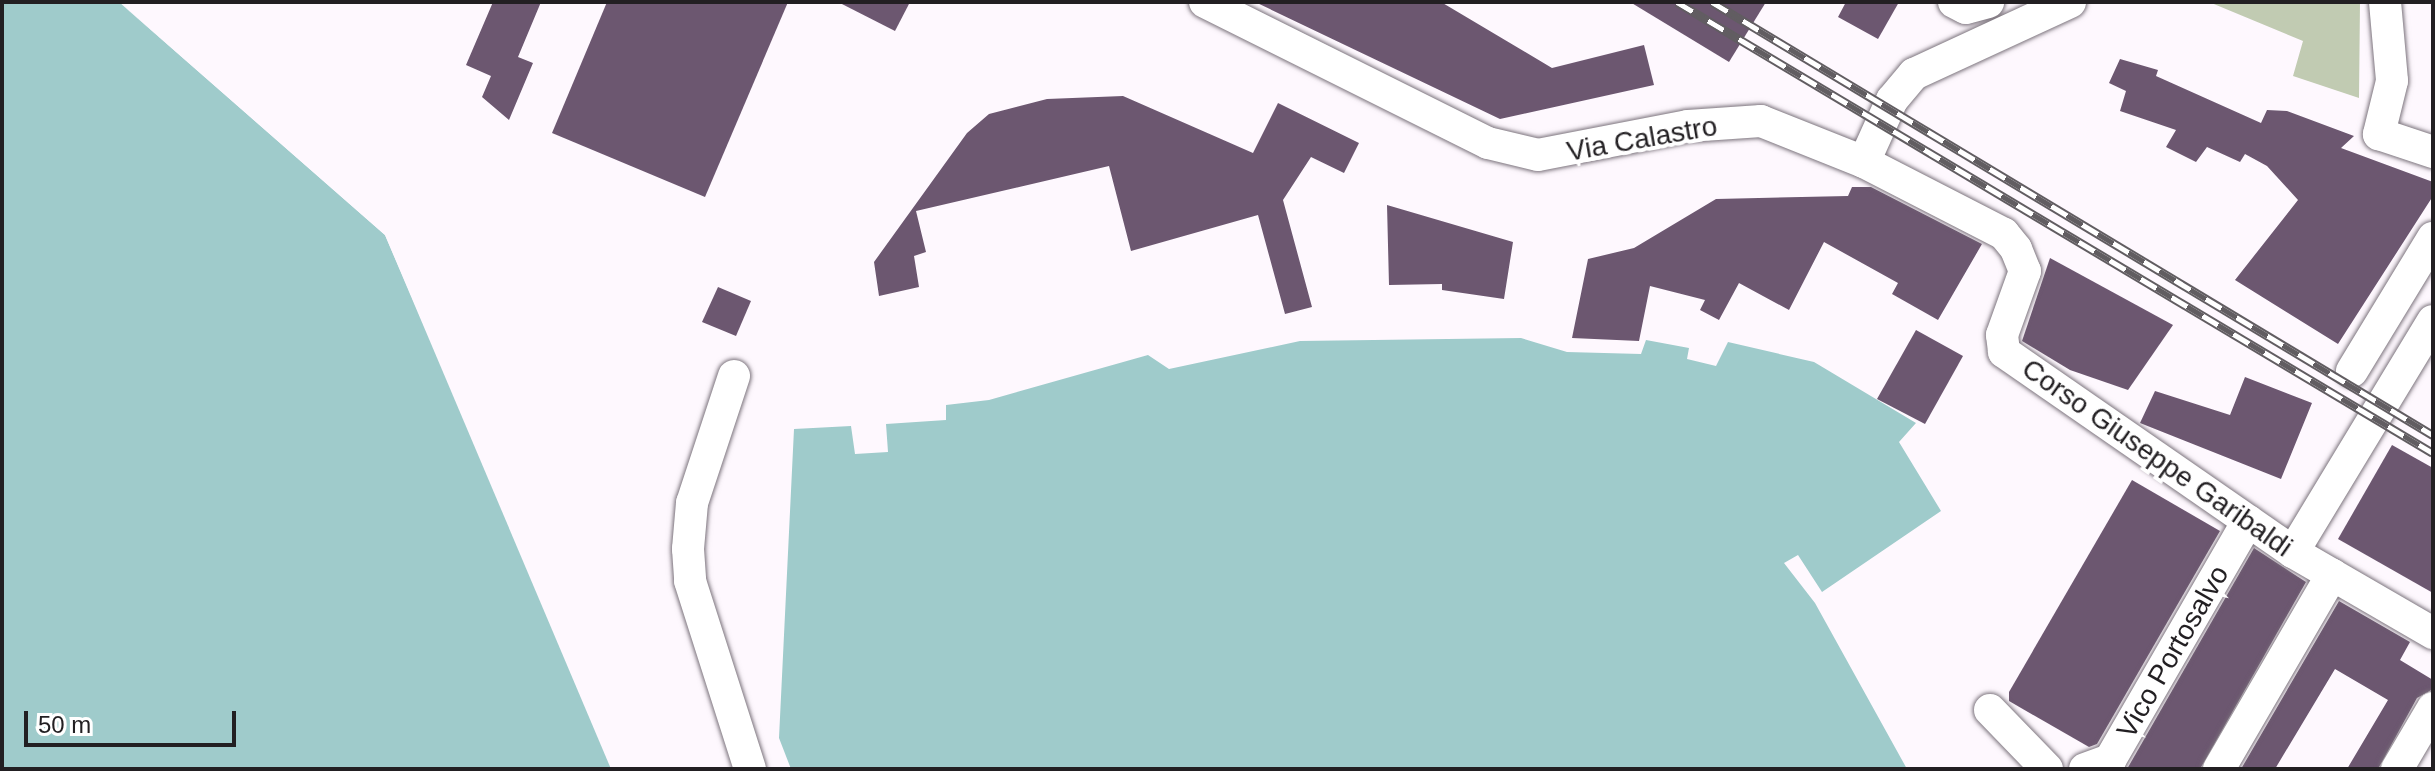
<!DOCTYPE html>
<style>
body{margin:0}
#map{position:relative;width:2435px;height:771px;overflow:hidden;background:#fef8fe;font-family:Helvetica,sans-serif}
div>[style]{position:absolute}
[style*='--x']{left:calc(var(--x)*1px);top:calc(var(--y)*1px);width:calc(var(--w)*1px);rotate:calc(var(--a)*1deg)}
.green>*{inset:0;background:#c1cbb2}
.water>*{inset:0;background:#9fcbcb}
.pier>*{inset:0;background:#fef8fe}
.building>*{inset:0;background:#6c5770}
.roads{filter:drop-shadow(0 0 2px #7c747d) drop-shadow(0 0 2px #7c747d)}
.minor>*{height:32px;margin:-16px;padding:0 16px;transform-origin:16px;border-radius:16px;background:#fff}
.rail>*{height:9px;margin-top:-4.5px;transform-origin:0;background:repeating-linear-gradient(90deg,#fff 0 18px,#615d61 0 36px);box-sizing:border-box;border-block:2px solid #615d61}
span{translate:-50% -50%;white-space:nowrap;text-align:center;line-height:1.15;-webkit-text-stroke:8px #fff;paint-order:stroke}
.street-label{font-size:28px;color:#221f22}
.frame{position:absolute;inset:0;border:4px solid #221f22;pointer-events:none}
.scale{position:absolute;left:24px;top:711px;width:212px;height:36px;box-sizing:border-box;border:4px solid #221f22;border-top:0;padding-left:10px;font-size:24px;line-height:28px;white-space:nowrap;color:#221f22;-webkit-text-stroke:6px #fff;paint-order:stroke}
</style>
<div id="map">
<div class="green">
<i style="clip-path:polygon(2209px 2px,2360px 2px,2359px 98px,2293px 76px,2303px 41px)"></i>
</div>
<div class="water">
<i style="clip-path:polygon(2px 2px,119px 2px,385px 235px,611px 769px,2px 769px)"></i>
<i style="clip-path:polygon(1521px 338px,1567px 352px,1641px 354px,1646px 340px,1689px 348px,1687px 359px,1716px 366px,1728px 342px,1814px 362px,1916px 423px,1899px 442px,1941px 511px,1822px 592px,1798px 555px,1784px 563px,1815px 603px,1907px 769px,791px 769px,779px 738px,794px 429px,851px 426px,855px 454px,888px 452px,886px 424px,946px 420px,946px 405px,989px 400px,1148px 355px,1169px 369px,1300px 341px)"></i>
</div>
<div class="pier">
<i style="clip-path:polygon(119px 2px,388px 233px,615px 769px,385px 235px)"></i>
</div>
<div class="building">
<i style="clip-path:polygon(493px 2px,541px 2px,518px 57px,533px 63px,509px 120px,482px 97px,491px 76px,466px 65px)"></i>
<i style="clip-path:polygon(607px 2px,788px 2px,705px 197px,552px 133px)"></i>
<i style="clip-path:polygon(838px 2px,910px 2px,895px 31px)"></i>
<i style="clip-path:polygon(1255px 2px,1441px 2px,1552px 68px,1644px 45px,1654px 85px,1500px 119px)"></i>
<i style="clip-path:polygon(1630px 2px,1766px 2px,1729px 62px)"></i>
<i style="clip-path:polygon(1846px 2px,1899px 2px,1878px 39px,1838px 17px)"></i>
<i style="clip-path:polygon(2120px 59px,2158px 70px,2156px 76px,2261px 123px,2267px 110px,2287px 111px,2354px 136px,2341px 148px,2433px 182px,2433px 196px,2338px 344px,2235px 280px,2298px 200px,2267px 166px,2245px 154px,2240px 162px,2207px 147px,2196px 162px,2166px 147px,2176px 130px,2120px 111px,2126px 91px,2109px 83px)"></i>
<i style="clip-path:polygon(1123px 96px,1253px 153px,1278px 103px,1359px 143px,1344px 173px,1311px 157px,1283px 200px,1312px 307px,1285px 314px,1258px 215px,1131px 251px,1109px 166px,916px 211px,926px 252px,914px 256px,919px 287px,879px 296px,874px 262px,967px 133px,989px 114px,1047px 99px)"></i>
<i style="clip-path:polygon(1852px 187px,1871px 187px,1982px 244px,1938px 320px,1892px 294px,1898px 283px,1824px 242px,1789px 310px,1739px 283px,1719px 320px,1700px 310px,1705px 300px,1650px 286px,1639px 341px,1572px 338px,1588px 259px,1634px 248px,1716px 199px,1848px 196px)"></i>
<i style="clip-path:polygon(1387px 205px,1513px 242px,1504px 299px,1442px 290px,1442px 284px,1389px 285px)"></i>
<i style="clip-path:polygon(2050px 258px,2173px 325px,2128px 390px,2070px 370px,2022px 341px)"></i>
<i style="clip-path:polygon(718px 287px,751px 301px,736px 336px,702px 322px)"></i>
<i style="clip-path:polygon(1916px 330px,1963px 356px,1925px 424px,1877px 399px)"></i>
<i style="clip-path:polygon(2245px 377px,2312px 403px,2281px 479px,2140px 423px,2155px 391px,2230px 415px)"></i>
<i style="clip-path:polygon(2392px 445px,2433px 468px,2433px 593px,2338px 539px)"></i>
<i style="clip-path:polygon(2132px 480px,2220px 531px,2097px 744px,2089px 747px,2009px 701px,2009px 692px)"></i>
<i style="clip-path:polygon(2254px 548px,2306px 582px,2200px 769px,2127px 769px)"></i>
<i style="clip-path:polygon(2339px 601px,2410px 642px,2400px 660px,2433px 680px,2433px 689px,2417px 698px,2378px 769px,2347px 769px,2388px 700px,2335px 669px,2275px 769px,2241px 769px)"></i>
</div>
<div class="roads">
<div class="minor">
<i style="--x:1205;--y:2;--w:316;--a:26.5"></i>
<i style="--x:1488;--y:143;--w:51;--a:13.5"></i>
<i style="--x:1538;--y:155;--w:153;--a:-10.9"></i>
<i style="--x:1688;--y:126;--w:73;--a:-3.9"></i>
<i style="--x:1761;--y:121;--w:111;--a:21.7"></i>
<i style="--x:1864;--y:162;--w:157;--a:27.2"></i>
<i style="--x:2004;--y:234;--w:19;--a:51"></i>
<i style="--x:2016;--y:249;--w:24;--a:68"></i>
<i style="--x:2025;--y:271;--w:68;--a:109.8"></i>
<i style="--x:2002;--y:335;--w:17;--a:83"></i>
<i style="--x:2004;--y:352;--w:351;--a:34.7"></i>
<i style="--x:2293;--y:552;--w:162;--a:30.1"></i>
<i style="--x:1954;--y:2;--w:13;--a:27"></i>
<i style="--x:1966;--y:8;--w:23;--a:-15"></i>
<i style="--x:2385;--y:2;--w:79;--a:84.9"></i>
<i style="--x:2392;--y:81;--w:55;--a:103.8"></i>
<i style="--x:2379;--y:134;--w:57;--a:18.4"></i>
<i style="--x:1864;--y:162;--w:68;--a:-65.7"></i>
<i style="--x:1892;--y:100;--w:34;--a:-50"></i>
<i style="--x:1914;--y:74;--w:172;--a:-24.8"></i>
<i style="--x:2352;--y:371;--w:156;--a:-58.7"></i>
<i style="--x:734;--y:376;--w:134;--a:108.3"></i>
<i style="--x:692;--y:503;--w:46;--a:95"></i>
<i style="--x:688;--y:549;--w:32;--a:86"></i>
<i style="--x:690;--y:581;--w:197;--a:72.3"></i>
<i style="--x:2293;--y:552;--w:270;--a:-58.8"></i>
<i style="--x:1990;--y:710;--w:82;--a:46"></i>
<i style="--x:2085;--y:769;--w:27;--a:-20"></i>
<i style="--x:2110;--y:760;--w:276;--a:-60"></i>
<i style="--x:2219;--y:769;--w:225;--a:-59.8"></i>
<i style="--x:2397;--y:769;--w:71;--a:-59.5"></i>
</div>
</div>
<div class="rail">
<i style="--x:1677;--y:2;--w:880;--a:30.82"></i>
<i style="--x:1712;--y:2;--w:841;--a:30.99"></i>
</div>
<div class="street-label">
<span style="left:1642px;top:139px;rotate:-10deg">Via Calastro</span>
<span style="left:2157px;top:458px;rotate:35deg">Corso Giuseppe Garibaldi</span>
<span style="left:2173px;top:652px;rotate:-60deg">Vico Portosalvo</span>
</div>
<div class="frame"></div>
<div class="scale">50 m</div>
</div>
